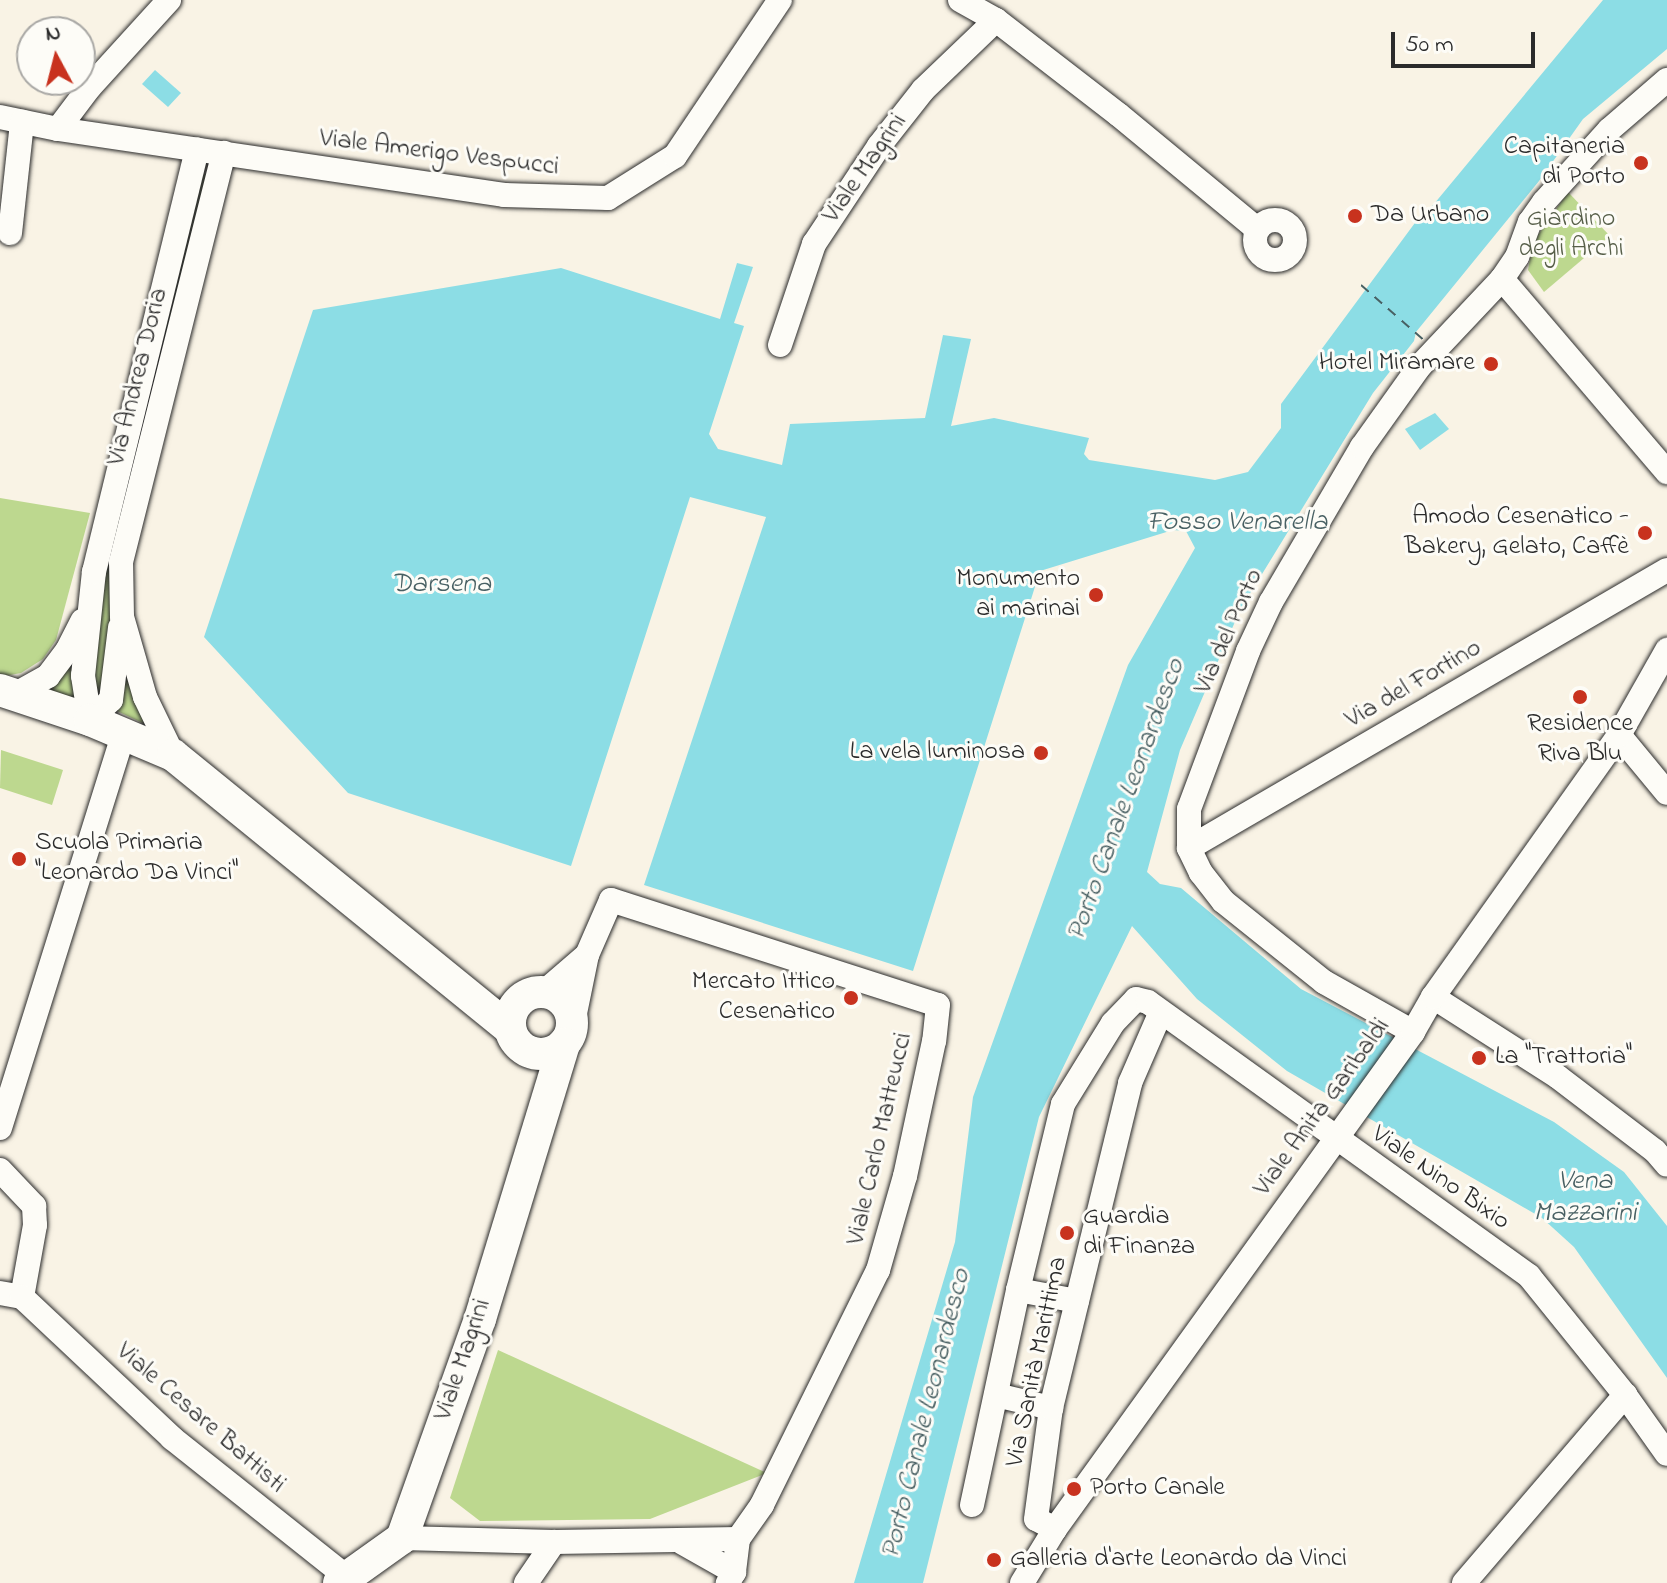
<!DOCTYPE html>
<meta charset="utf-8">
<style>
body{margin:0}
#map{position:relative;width:1667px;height:1583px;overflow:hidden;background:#f9f3e5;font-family:"Indie Flower",sans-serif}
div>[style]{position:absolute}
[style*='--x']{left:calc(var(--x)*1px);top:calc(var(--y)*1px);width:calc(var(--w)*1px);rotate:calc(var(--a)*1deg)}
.green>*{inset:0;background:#bdd88f}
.water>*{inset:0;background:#8cdde5}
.ferry>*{height:2px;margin-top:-1px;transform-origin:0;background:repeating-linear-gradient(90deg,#486063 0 10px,transparent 0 18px)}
.roads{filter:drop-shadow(0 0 2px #2b2b2b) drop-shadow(0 0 2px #2b2b2b)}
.street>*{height:24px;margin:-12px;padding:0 12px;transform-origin:12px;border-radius:12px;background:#fdfcf7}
.street>.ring{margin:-12px;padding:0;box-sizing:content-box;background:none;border:24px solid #fdfcf7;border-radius:50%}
.secondary>*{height:32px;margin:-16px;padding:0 16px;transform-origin:16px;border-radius:16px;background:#fdfcf7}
.secondary>.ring{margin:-16px;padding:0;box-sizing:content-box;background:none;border:32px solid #fdfcf7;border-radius:50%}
.dots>*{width:22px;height:22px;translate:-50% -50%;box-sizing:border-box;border:4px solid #fdfcf7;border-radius:50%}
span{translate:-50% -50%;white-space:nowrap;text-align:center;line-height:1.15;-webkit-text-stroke:6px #fdfcf7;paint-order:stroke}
.poi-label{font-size:26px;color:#2b2b2b}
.right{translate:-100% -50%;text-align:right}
.left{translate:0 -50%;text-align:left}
.street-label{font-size:26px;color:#2b2b2b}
.park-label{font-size:26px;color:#575f49}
.water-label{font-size:28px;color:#486063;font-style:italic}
.north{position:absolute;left:16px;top:16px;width:80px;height:80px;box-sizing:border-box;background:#fdfcf7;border:2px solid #a9a8a5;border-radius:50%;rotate:353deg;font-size:22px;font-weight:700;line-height:32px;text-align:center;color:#2b2b2b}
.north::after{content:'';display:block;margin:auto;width:28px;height:36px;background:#c8321e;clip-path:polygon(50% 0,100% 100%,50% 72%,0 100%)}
.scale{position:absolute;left:1391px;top:32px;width:144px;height:36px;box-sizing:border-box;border:4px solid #2b2b2b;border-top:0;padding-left:10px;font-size:24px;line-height:28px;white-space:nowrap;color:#2b2b2b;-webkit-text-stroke:6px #fdfcf7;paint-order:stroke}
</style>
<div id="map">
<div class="green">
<i style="clip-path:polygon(205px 173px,208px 181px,137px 464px,128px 462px,197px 180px)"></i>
<i style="clip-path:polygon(1568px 192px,1610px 236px,1544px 292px,1528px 270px,1533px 242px)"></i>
<i style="clip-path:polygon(123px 481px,133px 483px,114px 564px,109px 683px,97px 699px,93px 649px,103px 565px)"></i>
<i style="clip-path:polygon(0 498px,90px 513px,56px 640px,43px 659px,21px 673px,5px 676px,0 674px)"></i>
<i style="clip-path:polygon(124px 643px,153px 728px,115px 710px)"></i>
<i style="clip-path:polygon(73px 658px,76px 699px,42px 689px)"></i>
<i style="clip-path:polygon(1px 750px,63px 770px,52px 805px,0 788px)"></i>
<i style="clip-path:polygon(498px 1350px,767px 1473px,650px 1519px,480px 1521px,450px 1498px)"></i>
</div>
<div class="water">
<i style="clip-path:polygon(1603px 0,1667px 0,1667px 49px,1583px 119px,1539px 181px,1416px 332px,1414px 341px,1373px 393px,1240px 610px,1180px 750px,1147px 872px,1160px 884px,1181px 888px,1301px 989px,1554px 1122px,1624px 1172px,1667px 1226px,1667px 1378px,1574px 1247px,1542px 1218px,1287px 1071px,1197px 999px,1132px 926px,1039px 1117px,923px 1583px,854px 1583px,955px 1242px,973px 1097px,1128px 665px,1195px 548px,1186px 531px,1173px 530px,1040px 571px,913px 971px,644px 885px,766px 517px,690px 497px,571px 866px,348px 793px,204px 637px,313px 310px,561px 268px,720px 319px,737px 263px,753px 267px,734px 323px,744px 326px,709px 434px,718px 449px,782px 465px,790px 424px,925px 418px,943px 335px,971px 339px,951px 426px,994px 418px,1089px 438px,1084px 454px,1089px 460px,1215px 480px,1248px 472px,1281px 428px,1281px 404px,1423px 212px,1429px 210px)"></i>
<i style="clip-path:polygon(155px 70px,181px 93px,168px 107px,142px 84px)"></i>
<i style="clip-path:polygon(1435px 413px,1449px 429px,1420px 450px,1405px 429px)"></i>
</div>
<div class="ferry">
<i style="--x:1361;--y:285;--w:86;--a:41.2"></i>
</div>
<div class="roads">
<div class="street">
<i style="--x:960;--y:0;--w:41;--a:29.1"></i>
<i style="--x:996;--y:20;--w:155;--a:37.7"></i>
<i style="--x:1119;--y:115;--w:179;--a:39.6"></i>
<i style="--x:0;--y:117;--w:59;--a:11.7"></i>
<i style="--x:58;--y:129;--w:451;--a:8.4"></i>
<i style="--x:504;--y:195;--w:104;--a:1.7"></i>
<i style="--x:608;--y:198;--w:79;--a:-32.1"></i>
<i style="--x:675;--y:156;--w:188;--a:-56.1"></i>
<i style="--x:58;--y:129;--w:51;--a:-52.9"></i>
<i style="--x:89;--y:88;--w:119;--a:-47.7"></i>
<i class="ring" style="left:1255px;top:220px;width:16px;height:16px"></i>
<i style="--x:10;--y:233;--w:112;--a:-83.8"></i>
<i style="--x:1502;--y:279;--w:254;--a:49.5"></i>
<i style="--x:780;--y:345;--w:107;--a:-71.4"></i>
<i style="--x:814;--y:244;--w:118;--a:-56.4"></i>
<i style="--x:879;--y:146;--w:71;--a:-51.8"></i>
<i style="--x:923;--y:90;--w:101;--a:-43.8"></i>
<i style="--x:14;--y:695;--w:39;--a:-29"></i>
<i style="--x:48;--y:676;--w:31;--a:-53"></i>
<i style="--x:67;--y:651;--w:34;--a:-63"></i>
<i style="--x:90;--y:720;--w:45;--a:-99"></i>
<i style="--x:83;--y:676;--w:105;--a:-84"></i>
<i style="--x:94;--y:572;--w:435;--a:-76.3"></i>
<i style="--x:90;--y:720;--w:29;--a:-44"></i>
<i style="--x:111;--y:700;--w:73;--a:-82.9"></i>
<i style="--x:1619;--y:735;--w:75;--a:50.4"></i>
<i style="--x:173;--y:755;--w:64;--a:-115.8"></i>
<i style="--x:145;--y:697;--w:83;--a:-106"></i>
<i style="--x:122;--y:617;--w:55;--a:-91"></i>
<i style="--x:121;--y:562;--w:422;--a:-75.9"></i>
<i style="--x:1189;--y:848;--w:553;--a:-30.18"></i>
<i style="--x:545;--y:991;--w:55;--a:-40.6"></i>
<i style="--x:1433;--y:997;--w:148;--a:32.6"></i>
<i style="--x:1558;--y:1077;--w:122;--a:37.3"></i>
<i style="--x:1655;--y:1151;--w:18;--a:49"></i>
<i style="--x:573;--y:1023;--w:69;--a:-78.4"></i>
<i style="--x:587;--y:955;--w:60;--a:-66.4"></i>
<i style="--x:611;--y:900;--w:343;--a:17.8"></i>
<i style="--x:938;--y:1005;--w:36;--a:96"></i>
<i style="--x:934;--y:1041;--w:138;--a:102.1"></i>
<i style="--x:905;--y:1176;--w:98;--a:106"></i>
<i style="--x:878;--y:1270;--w:262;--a:116.3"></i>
<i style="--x:762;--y:1505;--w:42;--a:125.2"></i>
<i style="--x:738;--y:1539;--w:33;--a:97"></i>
<i style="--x:734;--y:1572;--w:13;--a:119"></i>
<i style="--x:1413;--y:1032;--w:102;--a:-150.7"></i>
<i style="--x:1324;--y:982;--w:129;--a:-141.3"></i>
<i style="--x:1223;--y:901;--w:36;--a:-128"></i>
<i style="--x:1201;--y:873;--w:28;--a:-116"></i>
<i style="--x:1189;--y:848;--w:39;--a:-90"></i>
<i style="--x:1189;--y:809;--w:169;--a:-69.5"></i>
<i style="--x:1248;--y:651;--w:54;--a:-64.9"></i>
<i style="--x:1271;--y:602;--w:180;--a:-59.6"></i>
<i style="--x:1362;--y:447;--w:98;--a:-54.5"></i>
<i style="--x:1419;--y:367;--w:121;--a:-46.7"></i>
<i style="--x:1502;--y:279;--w:27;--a:-56"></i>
<i style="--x:1517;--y:257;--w:37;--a:-70"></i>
<i style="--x:1530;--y:222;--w:24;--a:-55"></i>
<i style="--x:1544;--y:202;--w:97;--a:-47.9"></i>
<i style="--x:1609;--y:130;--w:77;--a:-40.8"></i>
<i style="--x:0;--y:1128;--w:414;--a:-72.6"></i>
<i style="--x:0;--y:1170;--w:50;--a:46.6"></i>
<i style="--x:34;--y:1206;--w:19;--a:87"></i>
<i style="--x:35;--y:1225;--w:73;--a:100.2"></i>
<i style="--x:1018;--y:1290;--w:60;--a:10.6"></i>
<i style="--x:0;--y:1293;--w:22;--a:10"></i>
<i style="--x:22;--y:1297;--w:206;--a:43.2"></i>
<i style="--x:172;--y:1438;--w:223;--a:38.5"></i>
<i style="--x:996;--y:1395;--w:57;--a:13.3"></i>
<i style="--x:972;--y:1505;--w:220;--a:-77.9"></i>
<i style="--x:1018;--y:1290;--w:191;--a:-76.4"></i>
<i style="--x:1063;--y:1104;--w:95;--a:-58.3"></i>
<i style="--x:1113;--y:1023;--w:33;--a:-46"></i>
<i style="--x:1136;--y:999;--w:12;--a:14"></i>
<i style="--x:1148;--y:1002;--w:469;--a:35.7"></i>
<i style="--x:1529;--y:1276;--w:153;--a:51.1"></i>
<i style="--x:1625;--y:1395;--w:72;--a:54.6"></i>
<i style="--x:1055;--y:1529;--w:21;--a:-152"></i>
<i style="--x:1036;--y:1519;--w:112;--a:-82.3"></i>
<i style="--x:1051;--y:1408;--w:334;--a:-76.3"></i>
<i style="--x:1130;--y:1083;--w:75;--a:-66.5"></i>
<i style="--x:402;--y:1538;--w:152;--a:1.5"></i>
<i style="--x:554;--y:1542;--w:184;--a:-0.9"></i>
<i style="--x:683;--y:1543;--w:59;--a:29.6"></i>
<i style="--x:526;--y:1583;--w:50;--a:-55.7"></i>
<i style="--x:1022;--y:1583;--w:63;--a:-58.6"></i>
<i style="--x:1055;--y:1529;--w:613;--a:-54.23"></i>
<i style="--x:1413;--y:1032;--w:40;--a:-60.3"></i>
<i style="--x:1433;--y:997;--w:321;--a:-54.6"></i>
<i style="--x:1619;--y:735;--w:98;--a:-60.5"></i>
<i style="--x:1464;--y:1583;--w:248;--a:-49.4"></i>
</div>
<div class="secondary">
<i style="--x:0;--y:690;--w:95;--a:18.4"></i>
<i style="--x:90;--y:720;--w:90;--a:22.9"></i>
<i style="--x:173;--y:755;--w:434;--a:39.1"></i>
<i class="ring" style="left:510px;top:992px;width:30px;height:30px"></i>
<i style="--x:339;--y:1583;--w:77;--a:-35.5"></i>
<i style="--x:402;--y:1538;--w:232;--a:-70.4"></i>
<i style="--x:480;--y:1319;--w:288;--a:-73"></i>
</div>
</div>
<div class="dots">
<i style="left:1641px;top:163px;background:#c8321e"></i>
<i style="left:1355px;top:216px;background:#c8321e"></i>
<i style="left:1491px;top:364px;background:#c8321e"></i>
<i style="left:1645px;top:533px;background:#c8321e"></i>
<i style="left:1096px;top:595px;background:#c8321e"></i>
<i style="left:1580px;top:697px;background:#c8321e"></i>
<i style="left:1041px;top:753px;background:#c8321e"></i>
<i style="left:19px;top:859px;background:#c8321e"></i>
<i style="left:851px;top:998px;background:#c8321e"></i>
<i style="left:1479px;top:1058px;background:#c8321e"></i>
<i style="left:1067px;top:1233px;background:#c8321e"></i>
<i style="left:1074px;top:1489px;background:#c8321e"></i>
<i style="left:994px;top:1560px;background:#c8321e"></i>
</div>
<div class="poi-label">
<span class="right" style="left:1625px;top:163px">Capitaneria<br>di Porto</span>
<span class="left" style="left:1371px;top:216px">Da Urbano</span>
<span class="right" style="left:1475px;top:364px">Hotel Miramare</span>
<span class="right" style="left:1629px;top:533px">Amodo Cesenatico -<br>Bakery, Gelato, Caffè</span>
<span class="right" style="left:1080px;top:595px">Monumento<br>ai marinai</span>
<span style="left:1580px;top:740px">Residence<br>Riva Blu</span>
<span class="right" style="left:1025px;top:753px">La vela luminosa</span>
<span class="left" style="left:35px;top:859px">Scuola Primaria<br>"Leonardo Da Vinci"</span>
<span class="right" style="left:835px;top:998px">Mercato Ittico<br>Cesenatico</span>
<span class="left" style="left:1495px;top:1058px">La "Trattoria"</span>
<span class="left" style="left:1083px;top:1233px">Guardia<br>di Finanza</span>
<span class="left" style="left:1090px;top:1489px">Porto Canale</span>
<span class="left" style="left:1010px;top:1560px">Galleria d'arte Leonardo da Vinci</span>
</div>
<div class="street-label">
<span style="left:439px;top:154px;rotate:7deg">Viale Amerigo Vespucci</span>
<span style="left:866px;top:169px;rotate:-55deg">Viale Magrini</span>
<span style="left:139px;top:377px;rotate:-76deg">Via Andrea Doria</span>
<span style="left:1230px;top:632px;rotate:-66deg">Via del Porto</span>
<span style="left:1414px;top:685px;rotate:-30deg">Via del Fortino</span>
<span style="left:1323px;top:1108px;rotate:-54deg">Viale Anita Garibaldi</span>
<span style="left:881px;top:1139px;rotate:-77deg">Viale Carlo Matteucci</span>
<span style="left:1440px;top:1179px;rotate:35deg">Viale Nino Bixio</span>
<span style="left:464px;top:1360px;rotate:-71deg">Viale Magrini</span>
<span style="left:1038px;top:1362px;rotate:-78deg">Via Sanità Marittima</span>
<span style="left:200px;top:1419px;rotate:41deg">Viale Cesare Battisti</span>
</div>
<div class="park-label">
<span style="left:1571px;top:235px">Giardino<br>degli Archi</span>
</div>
<div class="water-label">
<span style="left:1237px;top:523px">Fosso Venarella</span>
<span style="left:441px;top:585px">Darsena</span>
<span style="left:1127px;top:800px;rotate:-70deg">Porto Canale Leonardesco</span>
<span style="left:1585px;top:1198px">Vena<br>Mazzarini</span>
<span style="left:927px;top:1414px;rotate:-76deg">Porto Canale Leonardesco</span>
</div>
<div class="north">N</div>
<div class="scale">50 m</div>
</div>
